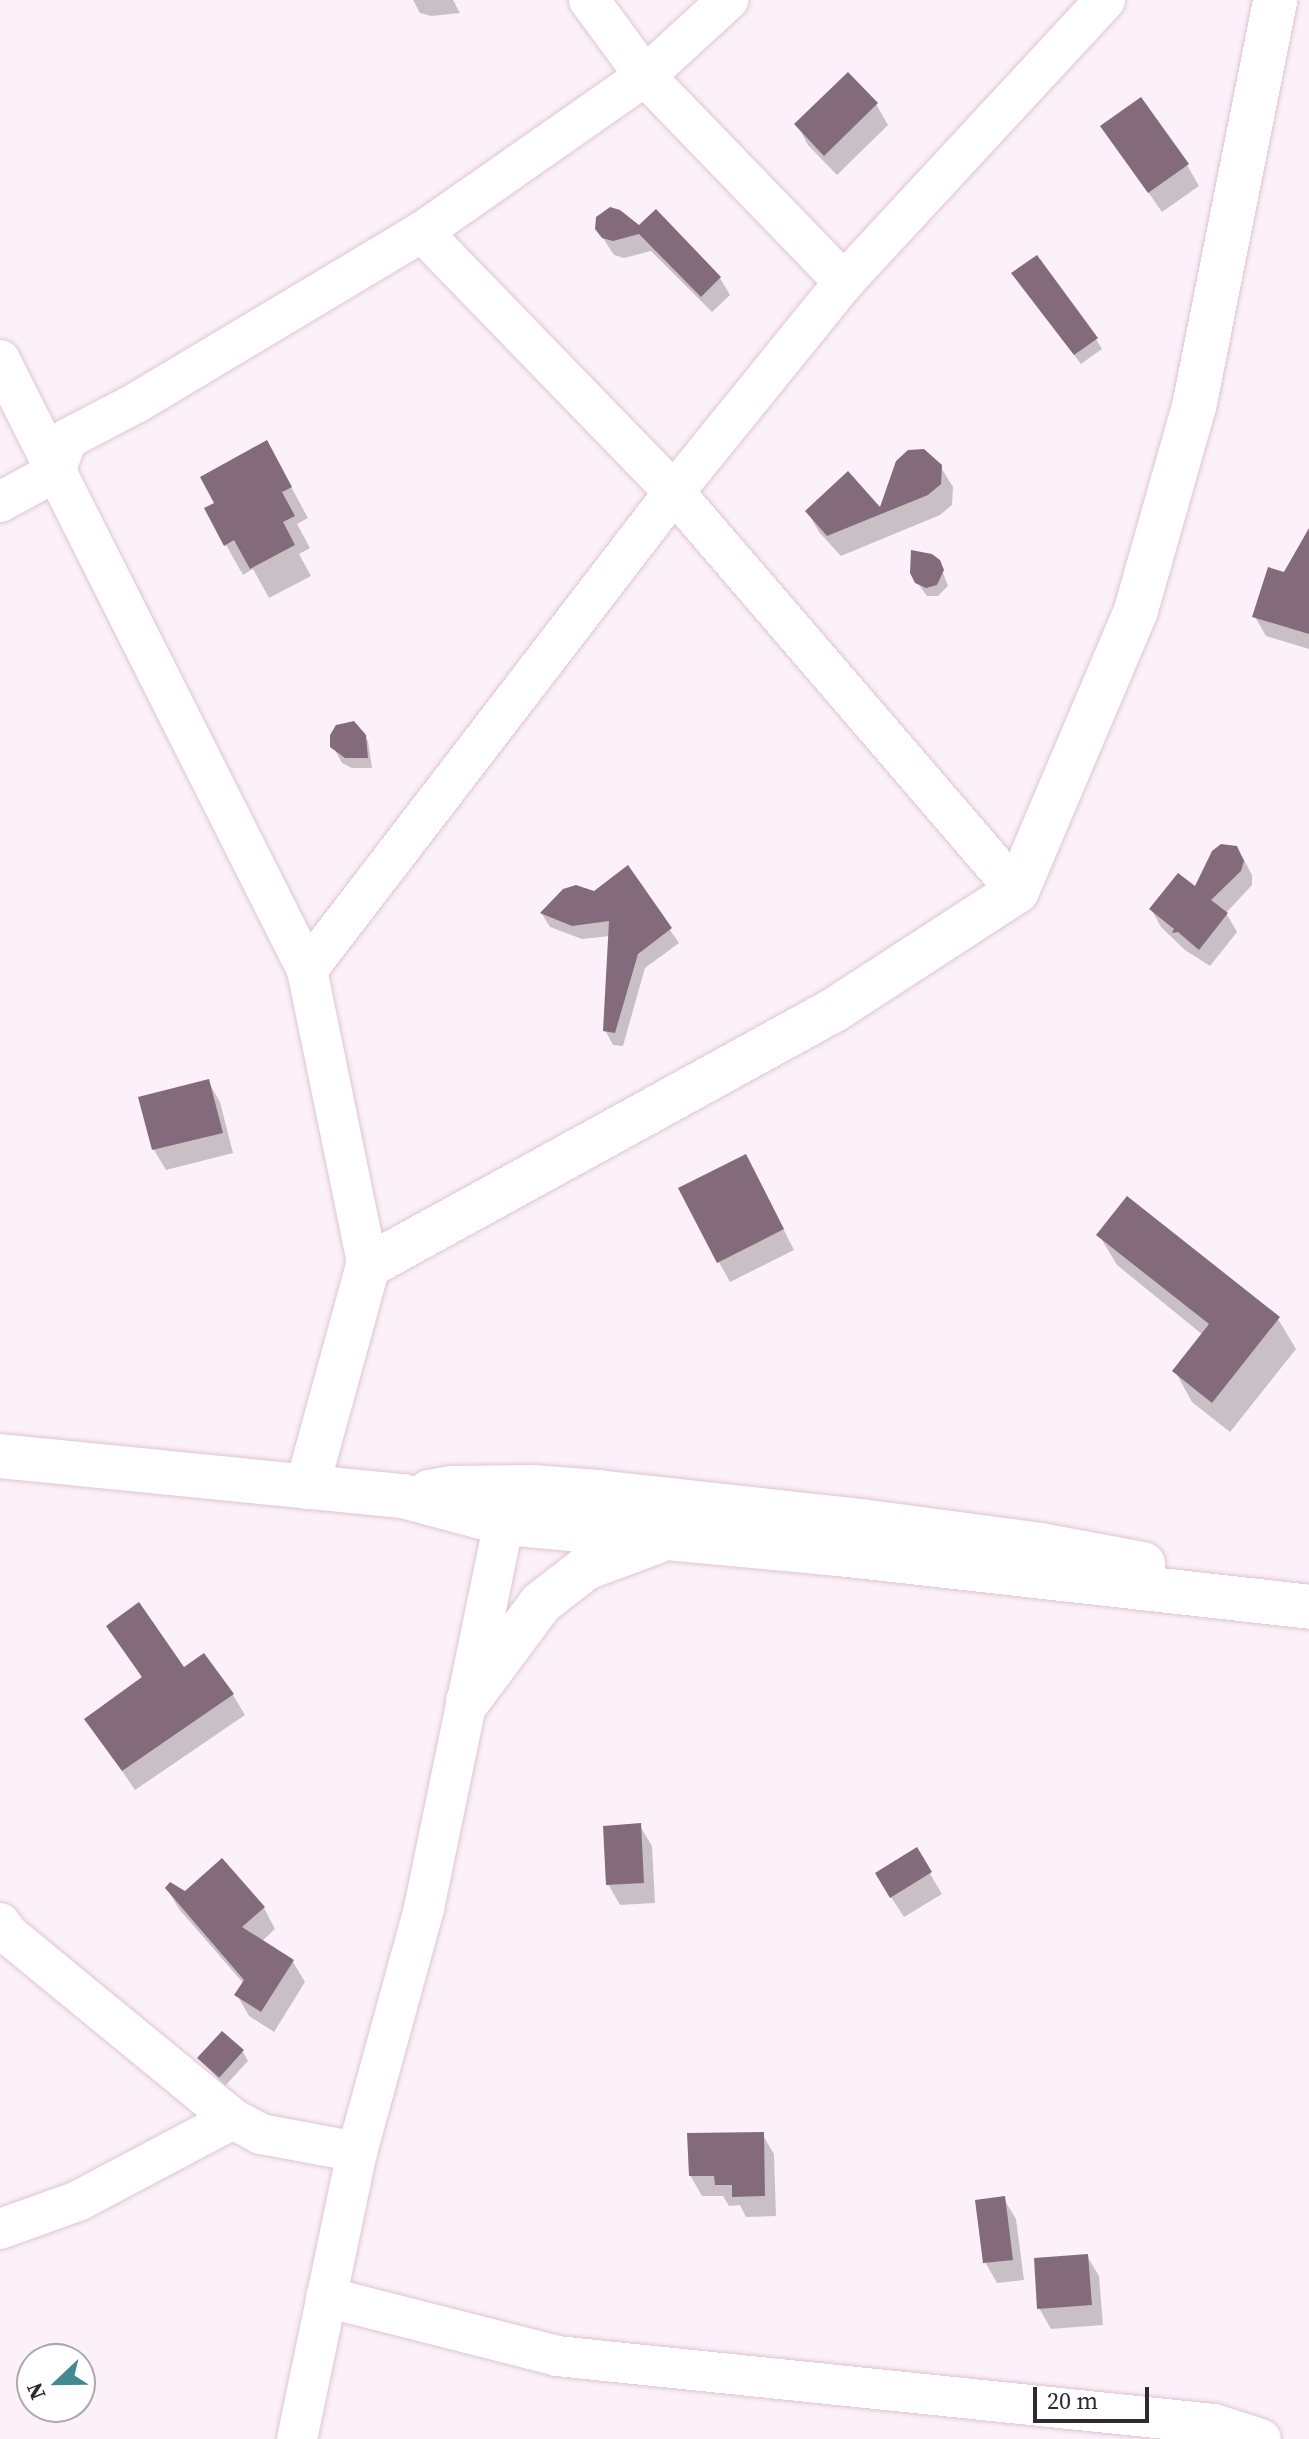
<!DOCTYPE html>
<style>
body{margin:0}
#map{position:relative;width:1309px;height:2439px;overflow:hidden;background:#fcf1f8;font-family:"Source Serif 4",serif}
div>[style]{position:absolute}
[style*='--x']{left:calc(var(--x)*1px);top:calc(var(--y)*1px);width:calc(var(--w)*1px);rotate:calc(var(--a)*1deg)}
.shadow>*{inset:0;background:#0003}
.building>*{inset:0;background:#846b7c}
.roads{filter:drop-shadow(0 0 2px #dfc4d6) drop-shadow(0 0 2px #dfc4d6)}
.minor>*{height:40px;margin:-20px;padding:0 20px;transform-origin:20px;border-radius:20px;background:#fff}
.tertiary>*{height:44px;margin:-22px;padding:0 22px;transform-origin:22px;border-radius:22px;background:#fff}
.primary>*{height:44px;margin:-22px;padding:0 22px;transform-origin:22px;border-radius:22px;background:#fff}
span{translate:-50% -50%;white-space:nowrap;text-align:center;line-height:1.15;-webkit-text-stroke:8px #fff;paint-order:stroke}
.north{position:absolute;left:16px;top:2343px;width:80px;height:80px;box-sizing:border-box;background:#fff;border:2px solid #ada9ac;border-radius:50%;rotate:248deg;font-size:22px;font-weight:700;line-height:32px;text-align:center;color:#32282f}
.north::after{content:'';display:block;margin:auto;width:28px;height:36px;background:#428a90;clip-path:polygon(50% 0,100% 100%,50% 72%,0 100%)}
.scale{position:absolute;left:1033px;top:2387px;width:116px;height:36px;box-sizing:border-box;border:4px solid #32282f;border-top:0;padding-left:10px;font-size:24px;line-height:28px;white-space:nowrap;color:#32282f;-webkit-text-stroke:6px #fff;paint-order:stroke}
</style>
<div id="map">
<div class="shadow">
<i style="clip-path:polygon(413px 0,453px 0,460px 13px,431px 16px,420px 13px)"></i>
<i style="clip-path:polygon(876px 104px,888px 125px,837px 175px,808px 145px,797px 124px)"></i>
<i style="clip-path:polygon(1102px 126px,1187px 165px,1199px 186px,1162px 212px)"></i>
<i style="clip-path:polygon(615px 210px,720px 278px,730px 295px,712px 312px,651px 251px,624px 258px,614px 255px,597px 229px)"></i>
<i style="clip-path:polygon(1020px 283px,1096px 339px,1102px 349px,1081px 364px)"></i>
<i style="clip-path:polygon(940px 466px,953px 487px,952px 505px,940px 515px,841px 556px,819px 532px,807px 511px,881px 511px)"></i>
<i style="clip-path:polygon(284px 474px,308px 518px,297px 524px,310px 548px,299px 554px,311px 576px,269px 598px,253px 569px,243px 575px,226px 545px,216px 504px)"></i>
<i style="clip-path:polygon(1309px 532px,1309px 649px,1266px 636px,1255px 617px)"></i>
<i style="clip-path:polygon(939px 562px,948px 586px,938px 596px,927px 596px,914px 578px)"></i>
<i style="clip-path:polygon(353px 724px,368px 741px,372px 768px,352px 768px,342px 763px,336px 752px,332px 735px)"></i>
<i style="clip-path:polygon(1242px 856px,1252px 875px,1252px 885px,1226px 913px,1237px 932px,1210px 966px,1185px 950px,1161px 927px,1151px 909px,1195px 890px)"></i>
<i style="clip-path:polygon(627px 868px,679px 943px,645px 968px,623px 1046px,613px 1045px,605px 1030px,610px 936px,582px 939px,550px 927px,542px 914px,594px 893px)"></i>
<i style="clip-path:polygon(208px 1081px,220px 1102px,233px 1153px,166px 1170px,154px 1150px,141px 1099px)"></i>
<i style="clip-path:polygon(757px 1177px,794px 1250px,730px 1282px,719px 1262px)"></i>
<i style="clip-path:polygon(1099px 1235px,1278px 1319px,1296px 1349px,1230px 1432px,1192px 1402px,1175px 1371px,1203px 1335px,1117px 1265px)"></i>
<i style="clip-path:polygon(109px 1626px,233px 1695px,245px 1715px,135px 1790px,87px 1719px,143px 1679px)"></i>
<i style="clip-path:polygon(640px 1826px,652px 1846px,655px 1903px,620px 1905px,608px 1884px)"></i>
<i style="clip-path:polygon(916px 1850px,942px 1894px,904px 1917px,889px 1894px)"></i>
<i style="clip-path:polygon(167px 1888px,264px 1908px,275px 1929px,261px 1942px,293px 1962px,305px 1982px,274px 2032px,249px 2016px,237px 1995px,244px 1984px,179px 1909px)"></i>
<i style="clip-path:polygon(243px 2052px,248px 2061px,225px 2086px,200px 2059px)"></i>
<i style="clip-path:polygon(762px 2134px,774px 2154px,776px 2216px,746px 2217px,740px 2205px,729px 2206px,723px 2196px,702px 2196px,690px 2175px)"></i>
<i style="clip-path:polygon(1004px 2199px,1016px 2219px,1024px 2280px,997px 2283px,985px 2262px)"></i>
<i style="clip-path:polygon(1087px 2256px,1099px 2276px,1103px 2325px,1051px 2329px,1039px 2308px)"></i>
</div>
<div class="building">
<i style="clip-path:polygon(848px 72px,878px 103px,824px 156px,794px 124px)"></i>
<i style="clip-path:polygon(1141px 97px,1189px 164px,1148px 193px,1100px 126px)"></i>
<i style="clip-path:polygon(610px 207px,620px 210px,639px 225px,656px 209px,721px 277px,701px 297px,639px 234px,613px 241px,602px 238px,595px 229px,596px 217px)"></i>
<i style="clip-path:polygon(1037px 255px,1098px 338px,1074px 355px,1011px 273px)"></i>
<i style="clip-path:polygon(267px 440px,292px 487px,282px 492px,295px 516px,283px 522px,295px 545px,250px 569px,234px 540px,224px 546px,204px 508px,214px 503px,200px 477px)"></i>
<i style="clip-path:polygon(924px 449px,942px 465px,941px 484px,928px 495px,827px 536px,805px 511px,848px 471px,880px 507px,896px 461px,908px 450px)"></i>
<i style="clip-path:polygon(1309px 528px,1309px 634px,1252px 617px,1268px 567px,1284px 572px)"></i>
<i style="clip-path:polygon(911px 550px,932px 554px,940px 560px,944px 570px,937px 585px,926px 588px,915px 583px,910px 573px)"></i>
<i style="clip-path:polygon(354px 721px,366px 735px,368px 758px,345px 758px,330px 747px,330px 735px,336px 725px)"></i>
<i style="clip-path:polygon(1221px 844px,1237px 846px,1244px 861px,1241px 871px,1211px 900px,1228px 913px,1199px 950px,1178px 932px,1172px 933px,1174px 929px,1149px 909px,1178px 873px,1195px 886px,1212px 851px)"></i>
<i style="clip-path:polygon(628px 865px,672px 928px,638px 954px,615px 1033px,603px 1031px,609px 921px,572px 926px,540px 913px,563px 889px,576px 885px,594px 891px)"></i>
<i style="clip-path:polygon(209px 1079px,223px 1133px,152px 1150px,138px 1097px)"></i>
<i style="clip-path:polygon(746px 1154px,784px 1229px,717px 1263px,678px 1188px)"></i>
<i style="clip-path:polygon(1127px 1196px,1280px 1317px,1212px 1403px,1172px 1371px,1209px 1324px,1096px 1235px)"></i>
<i style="clip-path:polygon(139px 1602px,184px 1667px,204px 1653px,234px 1694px,122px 1771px,84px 1719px,142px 1677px,106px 1626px)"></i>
<i style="clip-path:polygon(641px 1823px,644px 1883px,606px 1885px,603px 1826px)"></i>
<i style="clip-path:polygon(917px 1847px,932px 1872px,890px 1898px,875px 1873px)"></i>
<i style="clip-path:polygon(222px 1858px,265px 1907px,242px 1927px,294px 1960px,261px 2012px,234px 1995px,244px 1980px,165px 1888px,170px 1882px,185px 1891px)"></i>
<i style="clip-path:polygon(222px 2031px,244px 2050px,219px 2078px,197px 2058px)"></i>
<i style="clip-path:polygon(764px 2132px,765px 2196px,732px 2197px,732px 2185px,715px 2185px,714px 2176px,689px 2176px,687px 2133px)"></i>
<i style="clip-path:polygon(1005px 2196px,1013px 2260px,983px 2263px,975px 2200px)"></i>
<i style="clip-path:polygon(1088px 2254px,1092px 2305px,1037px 2309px,1034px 2258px)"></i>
</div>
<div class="roads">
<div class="minor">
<i style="--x:589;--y:0;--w:94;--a:53.6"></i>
<i style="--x:645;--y:76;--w:286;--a:46"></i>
<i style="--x:422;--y:232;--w:362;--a:45.9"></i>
<i style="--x:674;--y:492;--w:526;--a:49.32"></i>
<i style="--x:0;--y:360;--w:683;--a:63.28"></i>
<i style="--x:307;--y:970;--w:302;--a:78.4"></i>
<i style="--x:0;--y:502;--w:63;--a:-28.6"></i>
<i style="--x:55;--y:472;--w:35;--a:-70"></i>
<i style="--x:67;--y:439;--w:78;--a:-27.6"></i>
<i style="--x:136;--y:403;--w:333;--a:-30.9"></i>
<i style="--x:422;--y:232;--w:272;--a:-35"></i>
<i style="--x:645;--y:76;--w:113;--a:-42.5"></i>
<i style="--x:307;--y:970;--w:603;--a:-52.48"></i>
<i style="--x:674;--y:492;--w:270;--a:-51"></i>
<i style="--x:844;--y:282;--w:384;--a:-47.2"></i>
<i style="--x:0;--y:1923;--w:15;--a:53"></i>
<i style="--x:9;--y:1935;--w:290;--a:39.4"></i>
<i style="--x:233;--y:2119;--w:32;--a:28"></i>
<i style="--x:261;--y:2134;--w:98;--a:10.6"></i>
<i style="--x:0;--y:2229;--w:83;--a:-19.7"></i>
<i style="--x:78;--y:2201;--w:175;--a:-27.9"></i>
<i style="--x:326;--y:2297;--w:238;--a:14.3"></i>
<i style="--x:557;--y:2356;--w:661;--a:5.91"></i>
<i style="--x:1214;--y:2424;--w:49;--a:17.7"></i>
<i style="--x:297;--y:2439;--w:293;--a:-78.2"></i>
<i style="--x:357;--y:2152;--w:253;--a:-74.6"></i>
<i style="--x:424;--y:1908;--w:426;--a:-78.3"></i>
</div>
<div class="tertiary">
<i style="--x:307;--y:1487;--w:229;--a:-74.6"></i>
<i style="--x:368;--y:1266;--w:532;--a:-28.78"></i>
<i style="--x:834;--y:1010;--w:218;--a:-33"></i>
<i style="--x:1017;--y:891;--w:305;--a:-67"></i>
<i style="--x:1136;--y:610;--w:211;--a:-74.1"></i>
<i style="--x:1194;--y:407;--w:415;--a:-78.7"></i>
</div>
<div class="primary">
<i style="--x:0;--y:1456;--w:405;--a:5.7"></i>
<i style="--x:403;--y:1496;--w:105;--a:15"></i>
<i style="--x:504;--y:1523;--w:336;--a:5.3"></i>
<i style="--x:839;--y:1554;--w:473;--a:6.4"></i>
<i style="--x:429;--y:1492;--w:22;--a:-10"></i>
<i style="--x:451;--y:1488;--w:81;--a:-0.7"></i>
<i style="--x:532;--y:1487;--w:66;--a:4.3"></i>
<i style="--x:598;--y:1492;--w:265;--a:6.3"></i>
<i style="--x:861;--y:1521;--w:182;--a:7.6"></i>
<i style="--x:1041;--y:1545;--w:104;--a:10.6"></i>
<i style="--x:468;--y:1701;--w:122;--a:-53.3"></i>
<i style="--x:541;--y:1603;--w:57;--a:-37.9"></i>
<i style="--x:586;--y:1568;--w:75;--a:-20.4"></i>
</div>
</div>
<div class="north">N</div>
<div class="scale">20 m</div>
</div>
